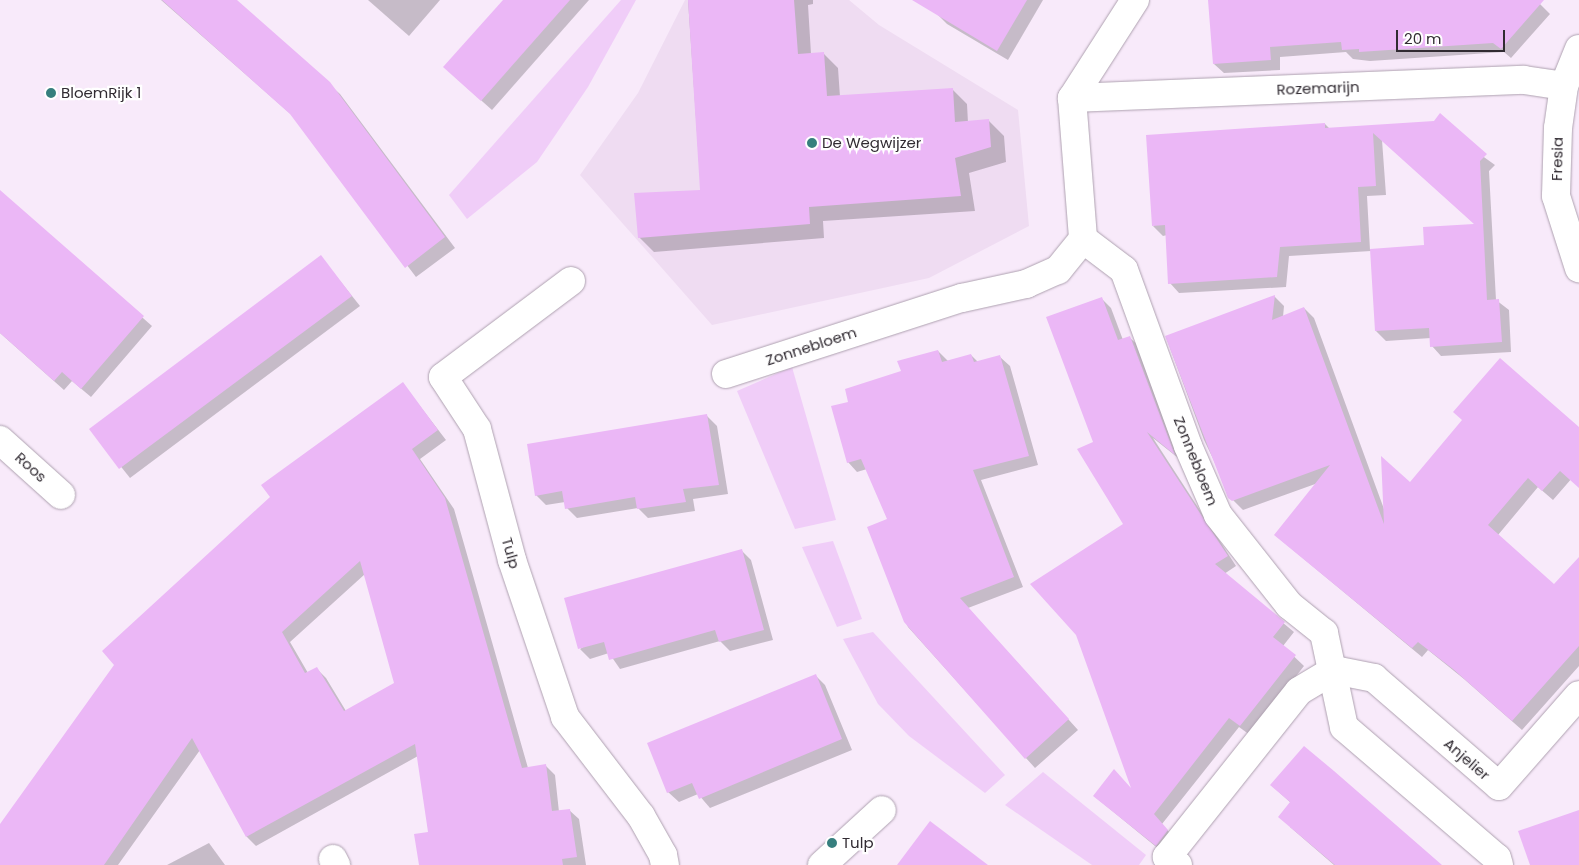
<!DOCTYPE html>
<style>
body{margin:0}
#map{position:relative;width:1579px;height:865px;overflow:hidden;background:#f8eafa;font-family:Poppins,sans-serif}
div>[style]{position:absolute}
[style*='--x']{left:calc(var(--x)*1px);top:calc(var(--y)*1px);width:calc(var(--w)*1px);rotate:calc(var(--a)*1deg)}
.built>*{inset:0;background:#efdcf2}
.green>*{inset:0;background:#f0cdf8}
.shadow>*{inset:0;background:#0003}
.building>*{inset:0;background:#ebb7f6}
.roads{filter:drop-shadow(0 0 1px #aea1b0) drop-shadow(0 0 1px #aea1b0)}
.minor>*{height:28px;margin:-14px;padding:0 14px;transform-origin:14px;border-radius:14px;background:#fff}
.tertiary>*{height:28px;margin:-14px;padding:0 14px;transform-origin:14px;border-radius:14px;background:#fff}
.dots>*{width:14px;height:14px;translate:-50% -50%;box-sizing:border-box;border:2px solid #fff;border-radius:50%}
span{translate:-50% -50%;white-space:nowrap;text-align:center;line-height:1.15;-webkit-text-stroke:4.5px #fff;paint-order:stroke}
.street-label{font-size:15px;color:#312b32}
.poi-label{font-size:15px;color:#312b32}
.left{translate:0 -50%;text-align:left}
.scale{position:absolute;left:1396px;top:30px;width:109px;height:22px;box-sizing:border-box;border:2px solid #312b32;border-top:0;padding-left:6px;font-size:15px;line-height:18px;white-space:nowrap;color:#312b32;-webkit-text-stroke:4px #fff;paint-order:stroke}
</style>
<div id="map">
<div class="built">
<i style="clip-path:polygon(685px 0,849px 0,879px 25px,1018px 110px,1029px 226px,929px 278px,712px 325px,580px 175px,638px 93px)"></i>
</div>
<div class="green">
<i style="clip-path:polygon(621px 0,636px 0,588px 87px,537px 162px,467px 219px,449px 195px)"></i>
<i style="clip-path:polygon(792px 367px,836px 520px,795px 529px,737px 391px)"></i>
<i style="clip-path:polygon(833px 541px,862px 619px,837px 627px,802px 547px)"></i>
<i style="clip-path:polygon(873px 632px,1005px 775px,985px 793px,909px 736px,878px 704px,843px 639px)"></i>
<i style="clip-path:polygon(1043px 772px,1146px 855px,1139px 865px,1092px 865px,1005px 805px)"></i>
</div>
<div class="shadow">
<i style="clip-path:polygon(161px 0,235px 0,340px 94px,455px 248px,416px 277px,294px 117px)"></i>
<i style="clip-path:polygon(368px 0,440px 0,409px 36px)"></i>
<i style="clip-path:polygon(504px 0,589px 0,492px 110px,455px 77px)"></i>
<i style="clip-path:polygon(688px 0,813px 0,813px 4px,808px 5px,811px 54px,824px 54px,838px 68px,840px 97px,952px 89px,967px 104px,968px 123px,989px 121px,1004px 136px,1006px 162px,969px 173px,975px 211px,823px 221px,824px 238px,654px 252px,639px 237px,701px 192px)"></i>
<i style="clip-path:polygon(946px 0,1043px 0,1008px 60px,947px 24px,937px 14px)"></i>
<i style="clip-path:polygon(1210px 0,1536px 0,1550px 14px,1511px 58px,1504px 52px,1370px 61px,1353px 59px,1346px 52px,1280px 57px,1280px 70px,1224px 73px,1214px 64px)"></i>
<i style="clip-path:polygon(evenodd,1435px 122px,1495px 165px,1489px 171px,1496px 300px,1509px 310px,1511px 352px,1441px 356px,1432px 346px,1431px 338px,1386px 341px,1376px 331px,1371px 251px,1289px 256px,1286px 287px,1179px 293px,1170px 283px,1167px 235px,1163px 236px,1153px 226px,1325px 124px,1330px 129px,1435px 122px,1382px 140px,1476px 225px,1426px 246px,1370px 250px,1367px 196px,1386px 195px,1382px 140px)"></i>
<i style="clip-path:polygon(0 192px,152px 326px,91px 397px,72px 381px,64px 390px,0 333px)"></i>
<i style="clip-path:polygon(321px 257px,360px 306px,130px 478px,91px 429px)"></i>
<i style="clip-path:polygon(1274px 296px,1284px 306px,1283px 317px,1304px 308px,1314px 318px,1384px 509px,1410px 484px,1579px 430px,1579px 470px,1553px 500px,1538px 487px,1498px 535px,1554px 586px,1579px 559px,1579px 666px,1522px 730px,1464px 679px,1428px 650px,1422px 657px,1275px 535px,1318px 483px,1243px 510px,1233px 500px,1204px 440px,1166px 337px)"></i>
<i style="clip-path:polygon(1101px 298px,1111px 308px,1123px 340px,1130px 338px,1140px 347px,1182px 461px,1153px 438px,1236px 566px,1224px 574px,1294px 632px,1283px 646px,1304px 666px,1250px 735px,1239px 727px,1162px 824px,1177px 841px,1166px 855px,1094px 796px,1133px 791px,1125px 524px,1094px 442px)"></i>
<i style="clip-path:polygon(938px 351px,948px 361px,971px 355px,978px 362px,1000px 357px,1010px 366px,1038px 465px,981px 480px,1023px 587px,968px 608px,1078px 730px,1035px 768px,908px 627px,868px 528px,888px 520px,867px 469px,857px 472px,848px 462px,849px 402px)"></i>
<i style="clip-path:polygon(evenodd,403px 384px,446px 440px,420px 459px,454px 509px,528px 768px,545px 765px,555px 775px,559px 812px,569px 810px,579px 819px,586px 865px,421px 865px,430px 833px,418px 756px,256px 846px,247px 837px,200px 750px,118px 865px,0 865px,0 827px,403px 384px,365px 574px,396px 684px,346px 711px,326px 678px,317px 669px,308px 673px,290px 642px,365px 574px)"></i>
<i style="clip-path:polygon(707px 416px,717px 426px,728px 494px,693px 499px,695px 511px,648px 518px,638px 508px,577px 518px,567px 508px,565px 502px,546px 505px,536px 495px)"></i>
<i style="clip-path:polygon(741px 550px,751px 560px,773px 640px,730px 651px,720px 641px,620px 669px,609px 653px,590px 659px,580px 649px)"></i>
<i style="clip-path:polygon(815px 675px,825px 685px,852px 750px,710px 808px,698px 794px,679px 802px,668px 792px)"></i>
<i style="clip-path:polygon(1271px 785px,1441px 865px,1334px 865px,1290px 827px,1291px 803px)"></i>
<i style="clip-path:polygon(209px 843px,225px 865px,167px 865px)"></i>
</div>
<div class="building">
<i style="clip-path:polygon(162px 0,237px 0,330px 82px,445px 237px,405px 268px,290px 114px)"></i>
<i style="clip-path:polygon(503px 0,570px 0,481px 101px,443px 67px)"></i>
<i style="clip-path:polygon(688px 0,794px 0,798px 54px,824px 52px,827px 96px,953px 88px,955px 122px,989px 119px,991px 147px,955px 158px,961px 196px,809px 207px,810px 224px,638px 238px,634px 193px,700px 190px)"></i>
<i style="clip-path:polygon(912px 0,1027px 0,997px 51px)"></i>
<i style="clip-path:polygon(1208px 0,1544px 0,1501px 49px,1493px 43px,1359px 52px,1359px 49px,1342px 50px,1341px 42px,1270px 47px,1271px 60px,1213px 64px)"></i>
<i style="clip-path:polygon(1440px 113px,1487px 154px,1480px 161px,1487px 300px,1499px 299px,1502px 342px,1430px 347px,1429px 328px,1375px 331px,1370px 249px,1424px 245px,1423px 227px,1474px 224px,1373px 133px,1376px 186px,1358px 187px,1361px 242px,1280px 247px,1277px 277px,1168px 284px,1165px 225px,1152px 226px,1146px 135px,1325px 123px,1325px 128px,1434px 121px)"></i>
<i style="clip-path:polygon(0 190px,144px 316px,81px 389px,62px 372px,54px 381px,0 333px)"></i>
<i style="clip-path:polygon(321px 255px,352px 296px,119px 469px,89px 429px)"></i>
<i style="clip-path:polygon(1275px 295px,1272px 320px,1304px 307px,1384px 524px,1381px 456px,1410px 482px,1462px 420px,1453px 412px,1500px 358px,1579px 427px,1579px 488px,1560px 471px,1542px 491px,1528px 478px,1488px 525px,1554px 584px,1579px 557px,1579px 646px,1512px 721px,1453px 669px,1418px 642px,1412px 648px,1274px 535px,1330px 465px,1232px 501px,1228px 498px,1165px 336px)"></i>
<i style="clip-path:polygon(1102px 297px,1118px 340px,1130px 336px,1175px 455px,1147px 432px,1228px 556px,1215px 564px,1285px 622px,1273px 637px,1296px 655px,1240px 726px,1229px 718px,1154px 814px,1168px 830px,1156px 846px,1093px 796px,1114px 769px,1131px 788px,1076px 635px,1030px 584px,1123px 524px,1077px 449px,1093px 442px,1046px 317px)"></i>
<i style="clip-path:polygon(938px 350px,942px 362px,971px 354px,974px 362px,1000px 355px,1029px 456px,973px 470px,1014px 577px,960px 598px,1069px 719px,1025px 759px,904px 622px,867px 527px,887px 519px,861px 459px,847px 463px,831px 406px,848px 402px,845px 389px,901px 371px,897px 361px)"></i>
<i style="clip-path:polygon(evenodd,403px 382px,438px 430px,412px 449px,445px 498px,522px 768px,546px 764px,552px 811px,570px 809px,577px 857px,562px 859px,563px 865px,419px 865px,414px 834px,428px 832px,415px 744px,246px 837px,192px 738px,104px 865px,0 865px,0 824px,114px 665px,102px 651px,270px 497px,261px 485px,403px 382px,360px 561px,394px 683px,344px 711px,317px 667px,305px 673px,282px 632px,360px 561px)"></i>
<i style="clip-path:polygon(707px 414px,719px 485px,683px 489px,686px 502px,637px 509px,635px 497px,565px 509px,562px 491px,535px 496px,527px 444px)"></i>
<i style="clip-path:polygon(742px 549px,764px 630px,719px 642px,715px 630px,609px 660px,604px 642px,578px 649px,564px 598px)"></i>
<i style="clip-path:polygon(816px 674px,842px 739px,699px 799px,692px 783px,667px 793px,647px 743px)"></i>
<i style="clip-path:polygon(1304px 746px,1334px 771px,1442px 865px,1335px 865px,1278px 817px,1290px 802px,1270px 785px)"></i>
<i style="clip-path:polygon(1579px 810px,1579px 865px,1530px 865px,1518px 831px)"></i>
<i style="clip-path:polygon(930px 821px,988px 865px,897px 865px)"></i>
</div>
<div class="roads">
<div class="minor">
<i style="--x:1135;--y:0;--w:117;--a:122.7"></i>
<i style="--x:1072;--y:98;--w:141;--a:85.5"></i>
<i style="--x:1083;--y:239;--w:51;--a:37.1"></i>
<i style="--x:1124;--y:270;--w:187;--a:70"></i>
<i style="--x:1188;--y:446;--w:75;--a:66.5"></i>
<i style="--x:1218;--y:515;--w:115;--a:51.7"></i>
<i style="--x:1289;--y:605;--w:45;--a:38.7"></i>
<i style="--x:1324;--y:633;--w:96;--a:78"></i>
<i style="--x:1344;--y:727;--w:201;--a:40.6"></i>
<i style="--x:1497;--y:858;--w:7;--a:74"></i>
<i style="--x:1072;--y:98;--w:452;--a:-2.3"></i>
<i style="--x:1524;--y:80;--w:40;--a:8.5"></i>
<i style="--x:571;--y:281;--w:160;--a:143.1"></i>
<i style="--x:443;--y:377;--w:62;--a:56.8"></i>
<i style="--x:477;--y:429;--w:136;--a:75"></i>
<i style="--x:512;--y:560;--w:166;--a:71.3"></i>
<i style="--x:565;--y:717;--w:125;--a:52.5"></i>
<i style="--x:641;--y:816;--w:45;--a:60.6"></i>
<i style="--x:663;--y:855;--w:10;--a:79"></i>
<i style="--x:726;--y:374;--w:248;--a:-17.9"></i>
<i style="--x:962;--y:298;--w:66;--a:-12.3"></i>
<i style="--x:1026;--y:284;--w:35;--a:-24"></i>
<i style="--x:1058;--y:270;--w:40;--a:-51"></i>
<i style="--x:0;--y:440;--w:82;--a:42"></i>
<i style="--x:333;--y:859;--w:7;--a:63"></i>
<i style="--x:822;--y:865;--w:81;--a:-42.5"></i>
<i style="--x:1178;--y:865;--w:14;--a:-144"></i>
<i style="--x:1167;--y:857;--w:212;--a:-51.5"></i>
<i style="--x:1299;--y:691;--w:41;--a:-31"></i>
<i style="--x:1334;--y:670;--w:41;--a:11.3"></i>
<i style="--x:1374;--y:678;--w:165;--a:40.8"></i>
<i style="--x:1499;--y:786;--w:121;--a:-48.7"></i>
</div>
<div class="tertiary">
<i style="--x:1579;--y:49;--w:40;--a:112"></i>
<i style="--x:1564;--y:86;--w:42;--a:98.1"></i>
<i style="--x:1558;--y:128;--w:68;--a:91.7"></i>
<i style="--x:1556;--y:196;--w:76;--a:72.3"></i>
</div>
</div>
<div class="dots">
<i style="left:51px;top:93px;background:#367f7e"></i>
<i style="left:812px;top:143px;background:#367f7e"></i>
<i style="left:832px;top:843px;background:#367f7e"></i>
</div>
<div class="street-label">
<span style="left:1318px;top:88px;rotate:-2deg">Rozemarijn</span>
<span style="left:1557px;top:159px;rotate:-89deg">Fresia</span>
<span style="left:811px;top:346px;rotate:-18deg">Zonnebloem</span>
<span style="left:1196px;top:461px;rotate:68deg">Zonnebloem</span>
<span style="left:31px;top:467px;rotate:42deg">Roos</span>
<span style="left:511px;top:553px;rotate:74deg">Tulp</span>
<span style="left:1467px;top:759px;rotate:41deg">Anjelier</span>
</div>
<div class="poi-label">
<span class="left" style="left:61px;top:93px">BloemRijk 1</span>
<span class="left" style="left:822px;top:143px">De Wegwijzer</span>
<span class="left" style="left:842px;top:843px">Tulp</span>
</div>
<div class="scale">20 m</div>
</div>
